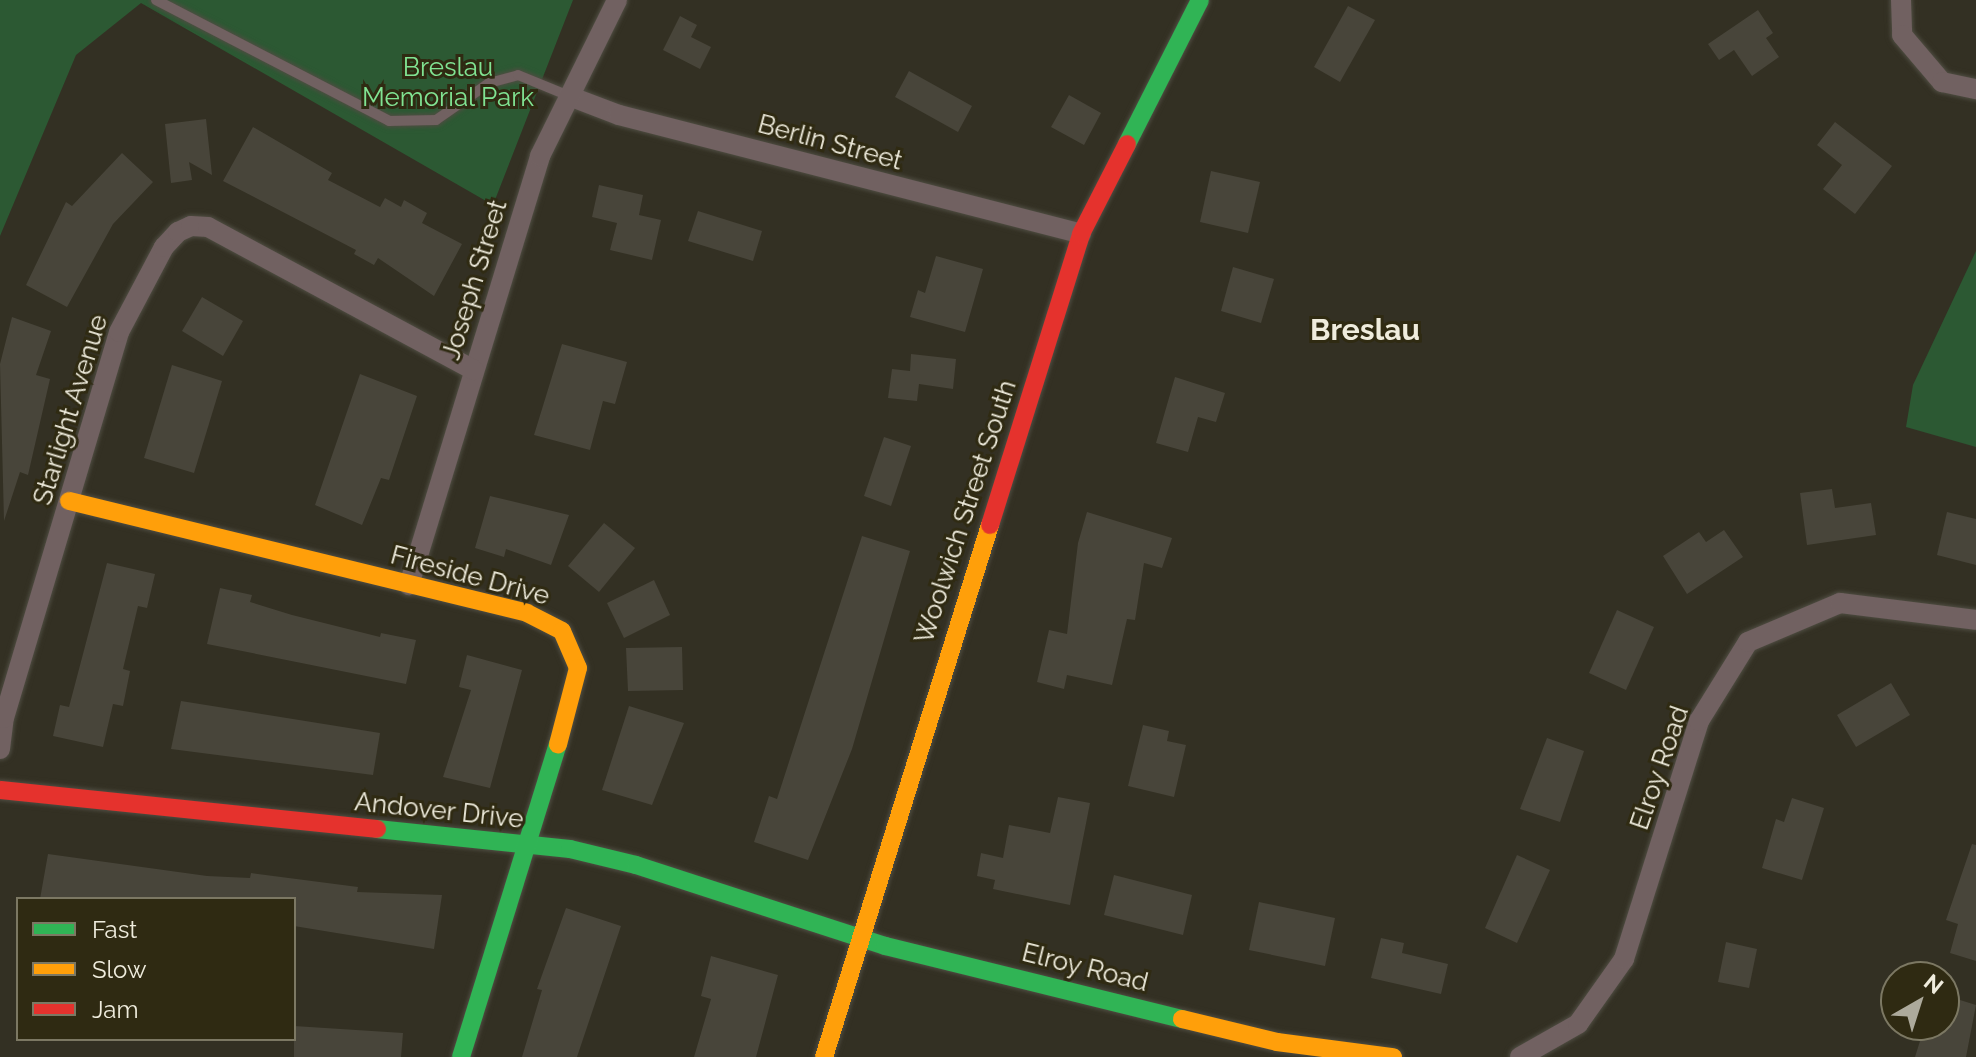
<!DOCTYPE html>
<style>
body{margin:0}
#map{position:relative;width:1976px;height:1057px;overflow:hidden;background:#333023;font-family:Raleway,sans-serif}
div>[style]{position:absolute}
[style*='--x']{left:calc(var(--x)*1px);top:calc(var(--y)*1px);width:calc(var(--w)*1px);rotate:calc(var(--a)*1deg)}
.green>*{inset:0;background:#2c5933}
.building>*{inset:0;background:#48453a}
.roads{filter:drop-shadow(0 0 2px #4f4d42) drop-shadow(0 0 2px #4f4d42)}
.lane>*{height:10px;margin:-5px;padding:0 5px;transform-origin:5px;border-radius:5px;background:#716161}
.street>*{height:20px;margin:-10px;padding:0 10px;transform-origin:10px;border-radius:10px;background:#716161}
.fast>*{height:18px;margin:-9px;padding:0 9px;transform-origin:9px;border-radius:9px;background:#30b455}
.slow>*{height:18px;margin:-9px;padding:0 9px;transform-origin:9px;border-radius:9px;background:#ff9f0a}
.jam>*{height:18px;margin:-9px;padding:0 9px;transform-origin:9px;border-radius:9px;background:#e5322d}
span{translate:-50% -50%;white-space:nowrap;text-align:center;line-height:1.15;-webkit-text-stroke:6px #2f2a12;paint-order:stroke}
.park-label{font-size:26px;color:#80e392}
.street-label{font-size:26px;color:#efecdd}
.quarter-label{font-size:30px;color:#efecdd;font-weight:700}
.legend{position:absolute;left:16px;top:897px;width:280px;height:144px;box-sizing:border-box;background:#2f2a12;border:2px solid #7c7863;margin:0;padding:10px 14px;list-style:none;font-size:24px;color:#efecdd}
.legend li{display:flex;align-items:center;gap:16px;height:40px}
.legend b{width:40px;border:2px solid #7c7863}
.north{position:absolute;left:1880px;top:961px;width:80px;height:80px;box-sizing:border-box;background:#2f2a12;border:2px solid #7c7863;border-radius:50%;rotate:39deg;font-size:22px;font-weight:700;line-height:32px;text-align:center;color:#efecdd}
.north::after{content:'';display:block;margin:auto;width:28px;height:36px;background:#adaa9c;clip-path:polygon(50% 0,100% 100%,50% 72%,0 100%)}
</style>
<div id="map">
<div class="green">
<i style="clip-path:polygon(0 0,573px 0,493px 205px,141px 3px,76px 55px,0 236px)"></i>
<i style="clip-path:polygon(1976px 251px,1976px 447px,1906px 427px,1913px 385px)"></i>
</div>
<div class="building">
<i style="clip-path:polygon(1348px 6px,1375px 20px,1340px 82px,1314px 67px)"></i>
<i style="clip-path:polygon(1758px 10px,1773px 33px,1766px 38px,1779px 57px,1752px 76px,1734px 50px,1719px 60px,1708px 44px)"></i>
<i style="clip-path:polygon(680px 16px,697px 25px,691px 37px,711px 47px,700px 69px,663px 50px)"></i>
<i style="clip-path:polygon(909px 71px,972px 106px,958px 132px,895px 97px)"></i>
<i style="clip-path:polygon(1069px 95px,1101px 113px,1084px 145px,1051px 127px)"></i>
<i style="clip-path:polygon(206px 119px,212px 175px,189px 162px,192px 180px,171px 183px,165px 124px)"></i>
<i style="clip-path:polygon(1835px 122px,1892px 166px,1855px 214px,1823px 189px,1842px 165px,1817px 145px)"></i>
<i style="clip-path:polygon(253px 127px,332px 173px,328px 180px,380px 207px,385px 198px,401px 207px,404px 200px,427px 213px,422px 223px,462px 244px,434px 296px,378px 258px,374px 265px,354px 254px,356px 250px,223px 181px)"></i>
<i style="clip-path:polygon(122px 153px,153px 182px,113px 224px,67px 307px,26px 285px,66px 202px,72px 206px)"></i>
<i style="clip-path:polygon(1211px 171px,1260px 182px,1248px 233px,1200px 222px)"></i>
<i style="clip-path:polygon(599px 185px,643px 195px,639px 215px,661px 220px,652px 260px,610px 250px,617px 223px,592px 217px)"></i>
<i style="clip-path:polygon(698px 211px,762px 231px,753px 261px,688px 241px)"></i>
<i style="clip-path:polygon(936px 256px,983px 269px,965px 332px,910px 317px,918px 290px,925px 293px)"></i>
<i style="clip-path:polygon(1233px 267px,1274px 279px,1261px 323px,1221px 311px)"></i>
<i style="clip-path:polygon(202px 297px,243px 321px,223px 356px,182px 331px)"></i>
<i style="clip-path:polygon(12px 317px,51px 331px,36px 375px,50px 379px,28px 475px,20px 472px,4px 521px,0 364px)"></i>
<i style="clip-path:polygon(562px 344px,627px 362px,615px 404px,603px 401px,590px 450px,534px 435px)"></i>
<i style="clip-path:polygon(911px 354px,956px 359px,953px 389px,919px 384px,917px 401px,888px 398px,892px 369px,910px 371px)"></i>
<i style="clip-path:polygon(172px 365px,222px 381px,194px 473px,144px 458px)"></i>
<i style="clip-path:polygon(360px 374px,417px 396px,389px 480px,381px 478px,362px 525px,315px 505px)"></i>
<i style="clip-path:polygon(1175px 377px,1225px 393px,1216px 422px,1198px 417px,1188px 452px,1156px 443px)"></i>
<i style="clip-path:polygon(884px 437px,911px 446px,891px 506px,864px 496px)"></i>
<i style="clip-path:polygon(1832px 489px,1835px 508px,1871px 503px,1876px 535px,1807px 545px,1800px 493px)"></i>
<i style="clip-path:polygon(490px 496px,569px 515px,551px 565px,506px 549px,504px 557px,475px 548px)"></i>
<i style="clip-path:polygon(1087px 512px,1172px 538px,1162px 568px,1144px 563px,1135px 620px,1127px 619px,1112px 685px,1067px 675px,1064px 689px,1037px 682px,1049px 630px,1067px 634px,1078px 543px)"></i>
<i style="clip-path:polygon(1947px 512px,1976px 519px,1976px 565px,1937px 555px)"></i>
<i style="clip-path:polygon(604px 523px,635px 548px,599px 592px,568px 566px)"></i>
<i style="clip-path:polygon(1724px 530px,1743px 557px,1687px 594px,1663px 556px,1699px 532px,1706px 542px)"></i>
<i style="clip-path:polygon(862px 536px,910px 551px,852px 749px,808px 860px,754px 842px,769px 796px,777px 799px)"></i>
<i style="clip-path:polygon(107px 563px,155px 574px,147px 608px,138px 606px,123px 669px,130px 671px,123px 706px,113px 704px,103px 747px,53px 736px,60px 705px,69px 707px)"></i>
<i style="clip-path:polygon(654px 580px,670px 615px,624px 638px,607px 603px)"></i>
<i style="clip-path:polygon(220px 588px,252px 595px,250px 602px,292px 615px,380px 637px,381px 633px,416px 640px,406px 684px,207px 644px)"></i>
<i style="clip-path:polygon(1617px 610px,1654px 627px,1626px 690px,1589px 673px)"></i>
<i style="clip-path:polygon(682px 647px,683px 690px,628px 691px,626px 648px)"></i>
<i style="clip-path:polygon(467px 655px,522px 670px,490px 788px,443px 777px,471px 690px,459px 687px)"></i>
<i style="clip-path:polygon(1891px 683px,1910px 715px,1856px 747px,1837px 715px)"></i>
<i style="clip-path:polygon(181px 701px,380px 733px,373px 775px,171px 749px)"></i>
<i style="clip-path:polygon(629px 706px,684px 723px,652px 805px,602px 790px)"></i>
<i style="clip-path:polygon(1143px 725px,1169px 731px,1167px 741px,1186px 745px,1174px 797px,1128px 786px)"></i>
<i style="clip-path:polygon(1547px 738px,1584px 751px,1560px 822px,1520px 809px)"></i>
<i style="clip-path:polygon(1058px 797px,1090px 803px,1070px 905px,993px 889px,995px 880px,977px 876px,981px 853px,1003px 858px,1009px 825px,1050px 833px)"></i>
<i style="clip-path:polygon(1792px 798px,1824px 808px,1802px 880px,1762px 868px,1776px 819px,1784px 822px)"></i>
<i style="clip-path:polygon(1972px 844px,1976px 845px,1976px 961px,1950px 953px,1958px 924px,1946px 920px)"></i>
<i style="clip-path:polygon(48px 854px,207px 876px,250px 878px,251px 873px,358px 887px,357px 892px,442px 895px,434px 949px,294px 926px,294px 899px,40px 899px)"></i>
<i style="clip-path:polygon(1517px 855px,1550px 870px,1517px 943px,1485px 928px)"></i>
<i style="clip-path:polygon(1114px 875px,1192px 895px,1183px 935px,1104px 915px)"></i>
<i style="clip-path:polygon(1259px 902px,1335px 918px,1325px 966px,1249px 950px)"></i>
<i style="clip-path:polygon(566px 908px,621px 926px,577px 1057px,522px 1057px,542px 990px,537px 989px)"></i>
<i style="clip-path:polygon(1381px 938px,1404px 943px,1402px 953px,1448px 964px,1441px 994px,1371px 978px)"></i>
<i style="clip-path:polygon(1726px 942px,1757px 949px,1749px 988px,1718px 982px)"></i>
<i style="clip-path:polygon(711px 956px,778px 975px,756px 1057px,694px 1057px,711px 999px,701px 996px)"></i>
<i style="clip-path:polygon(1944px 995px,1976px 1005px,1966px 1057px,1915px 1057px,1925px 1025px,1944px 1025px)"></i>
<i style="clip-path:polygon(294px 1026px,403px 1033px,401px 1057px,294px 1057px)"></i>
</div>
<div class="roads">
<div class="lane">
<i style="--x:156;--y:0;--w:263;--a:27.4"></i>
<i style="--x:389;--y:121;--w:47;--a:-1.2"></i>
<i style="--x:436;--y:120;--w:65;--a:-34.9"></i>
<i style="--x:489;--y:83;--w:30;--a:-15"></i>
<i style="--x:518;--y:75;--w:55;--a:22.4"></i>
</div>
<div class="street">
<i style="--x:1901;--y:0;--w:35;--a:88"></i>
<i style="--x:1902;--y:35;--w:62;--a:49.6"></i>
<i style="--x:1942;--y:82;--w:35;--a:12"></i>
<i style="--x:569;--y:96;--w:53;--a:20.8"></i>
<i style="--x:619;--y:115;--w:477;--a:14.4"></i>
<i style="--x:409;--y:585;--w:449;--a:-73"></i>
<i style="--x:540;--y:156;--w:174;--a:-63.7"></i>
<i style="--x:0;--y:749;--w:31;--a:-83"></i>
<i style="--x:4;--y:718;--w:403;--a:-73.4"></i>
<i style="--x:119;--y:332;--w:96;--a:-62.1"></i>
<i style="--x:164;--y:247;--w:21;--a:-47"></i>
<i style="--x:178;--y:232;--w:14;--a:-25"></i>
<i style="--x:191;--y:226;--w:17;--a:3"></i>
<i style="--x:208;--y:227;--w:302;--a:28.3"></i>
<i style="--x:1520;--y:1057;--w:67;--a:-29.6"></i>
<i style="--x:1578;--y:1024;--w:80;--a:-54.7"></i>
<i style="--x:1624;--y:959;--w:250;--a:-72.5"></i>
<i style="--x:1699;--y:721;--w:93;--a:-58.2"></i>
<i style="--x:1748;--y:642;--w:100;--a:-23"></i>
<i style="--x:1840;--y:603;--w:137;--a:7.1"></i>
</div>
<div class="fast">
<i style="--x:1127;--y:144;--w:161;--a:-63.1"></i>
<i style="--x:377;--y:829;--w:194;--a:5.9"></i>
<i style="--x:570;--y:849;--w:68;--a:13.6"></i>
<i style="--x:636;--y:865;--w:262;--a:18"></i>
<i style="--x:885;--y:946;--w:306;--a:13.8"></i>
<i style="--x:461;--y:1057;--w:328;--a:-72.8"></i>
</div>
<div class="slow">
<i style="--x:69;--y:501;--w:471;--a:13.7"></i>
<i style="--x:527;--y:613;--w:39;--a:27"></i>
<i style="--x:562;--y:631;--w:40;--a:66.6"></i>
<i style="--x:578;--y:668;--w:79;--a:104.7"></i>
<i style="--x:1182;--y:1019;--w:98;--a:13.6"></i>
<i style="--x:1277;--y:1042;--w:117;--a:7.4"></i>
<i style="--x:824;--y:1057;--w:557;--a:-72.67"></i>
</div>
<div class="jam">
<i style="--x:990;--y:525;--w:305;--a:-72.6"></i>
<i style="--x:1081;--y:234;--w:101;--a:-62.9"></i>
<i style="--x:0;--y:790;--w:379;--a:5.9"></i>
</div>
</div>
<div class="park-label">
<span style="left:448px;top:83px">Breslau<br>Memorial Park</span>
</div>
<div class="street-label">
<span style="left:830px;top:143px;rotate:15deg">Berlin Street</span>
<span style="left:475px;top:280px;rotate:-73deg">Joseph Street</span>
<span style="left:71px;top:410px;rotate:-73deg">Starlight Avenue</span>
<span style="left:966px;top:512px;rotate:-72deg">Woolwich Street South</span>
<span style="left:470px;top:576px;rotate:15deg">Fireside Drive</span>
<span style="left:1660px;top:768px;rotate:-71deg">Elroy Road</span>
<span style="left:439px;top:811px;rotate:6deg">Andover Drive</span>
<span style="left:1085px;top:968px;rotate:14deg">Elroy Road</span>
</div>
<div class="quarter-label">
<span style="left:1365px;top:330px">Breslau</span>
</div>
<ul class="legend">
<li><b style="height:10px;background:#30b455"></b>Fast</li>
<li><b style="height:10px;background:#ff9f0a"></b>Slow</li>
<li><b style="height:10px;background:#e5322d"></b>Jam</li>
</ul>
<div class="north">N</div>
</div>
